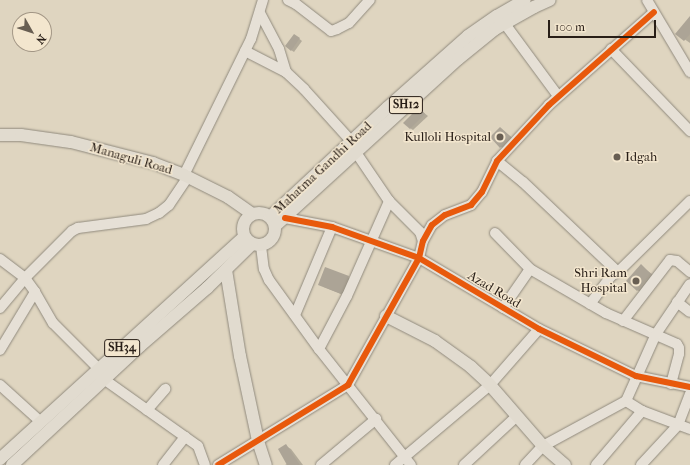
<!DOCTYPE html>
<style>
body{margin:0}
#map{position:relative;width:690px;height:465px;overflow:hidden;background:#dfd5c0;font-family:"IM FELL French Canon",serif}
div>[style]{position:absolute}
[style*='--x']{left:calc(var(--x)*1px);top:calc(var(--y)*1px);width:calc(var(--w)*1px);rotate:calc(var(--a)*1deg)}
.shadow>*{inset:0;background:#0003}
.building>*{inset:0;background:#aca496}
.roads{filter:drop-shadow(0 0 1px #908a7d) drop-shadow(0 0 1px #908a7d)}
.minor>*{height:10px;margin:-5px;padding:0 5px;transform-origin:5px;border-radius:5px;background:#e6e0d6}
.major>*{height:12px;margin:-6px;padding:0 6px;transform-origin:6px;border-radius:6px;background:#e1dbcf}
.major>.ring{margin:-6px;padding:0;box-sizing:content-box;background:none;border:12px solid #e1dbcf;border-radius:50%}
.cycleway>*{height:6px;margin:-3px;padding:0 3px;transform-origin:3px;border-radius:3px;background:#e8590c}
.dots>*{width:11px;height:11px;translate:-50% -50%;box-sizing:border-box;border:2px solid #f3e6ce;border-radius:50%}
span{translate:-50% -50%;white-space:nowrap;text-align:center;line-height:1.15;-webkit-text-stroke:3px #f3e6ce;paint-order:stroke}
.shield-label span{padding:1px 3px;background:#f3e6ce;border:1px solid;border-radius:3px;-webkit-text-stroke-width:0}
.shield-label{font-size:12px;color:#281e17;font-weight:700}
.poi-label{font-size:13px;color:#281e17}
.right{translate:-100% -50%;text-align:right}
.left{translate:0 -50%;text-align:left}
.street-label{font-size:13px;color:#281e17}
.north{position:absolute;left:12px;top:12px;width:40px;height:40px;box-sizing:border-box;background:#f3e6ce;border:1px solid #a29685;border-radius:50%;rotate:129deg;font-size:11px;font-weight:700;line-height:16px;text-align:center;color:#281e17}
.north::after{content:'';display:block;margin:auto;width:14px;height:18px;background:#685e52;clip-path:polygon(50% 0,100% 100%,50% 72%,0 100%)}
.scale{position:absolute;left:548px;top:20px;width:108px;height:18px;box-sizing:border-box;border:2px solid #281e17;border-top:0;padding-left:5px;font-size:12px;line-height:14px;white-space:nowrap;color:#281e17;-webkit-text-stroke:3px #f3e6ce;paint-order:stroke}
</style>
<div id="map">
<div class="shadow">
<i style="clip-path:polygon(690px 18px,690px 43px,677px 34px)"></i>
<i style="clip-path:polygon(297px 37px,302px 41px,294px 52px,291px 50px)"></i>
<i style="clip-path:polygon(419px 109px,428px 116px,413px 130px,410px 128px)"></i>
<i style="clip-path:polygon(500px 128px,515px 140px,506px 150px,501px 147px)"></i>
<i style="clip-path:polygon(641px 266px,656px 277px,642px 293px,637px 290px)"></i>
<i style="clip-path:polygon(348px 277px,353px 280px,346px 296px,324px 287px)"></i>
<i style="clip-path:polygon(286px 446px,291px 449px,303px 465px,285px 465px,287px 464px)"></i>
</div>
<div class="building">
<i style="clip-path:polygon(690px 16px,690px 34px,684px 41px,675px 34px)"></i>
<i style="clip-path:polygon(294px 34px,300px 38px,291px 51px,285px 46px)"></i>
<i style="clip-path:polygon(419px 107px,425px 114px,410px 129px,403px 123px)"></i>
<i style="clip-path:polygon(500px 127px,511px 137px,500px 148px,490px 137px)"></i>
<i style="clip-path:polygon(641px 264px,651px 274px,637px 291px,626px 281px)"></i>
<i style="clip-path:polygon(325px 267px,349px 276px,341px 294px,318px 285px)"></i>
<i style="clip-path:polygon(286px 444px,300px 465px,287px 465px,278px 449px)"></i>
</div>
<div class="roads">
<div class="minor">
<i style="--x:288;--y:0;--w:9;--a:27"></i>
<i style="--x:296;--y:4;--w:44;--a:37.6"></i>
<i style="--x:331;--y:31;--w:6;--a:-18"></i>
<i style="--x:337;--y:29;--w:13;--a:-27"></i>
<i style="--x:349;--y:23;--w:31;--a:-48"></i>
<i style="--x:647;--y:0;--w:84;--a:59.2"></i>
<i style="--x:260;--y:13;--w:41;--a:62.2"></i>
<i style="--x:279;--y:49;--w:24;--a:73"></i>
<i style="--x:505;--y:24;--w:89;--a:53.6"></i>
<i style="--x:611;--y:49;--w:114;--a:46.1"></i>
<i style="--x:245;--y:51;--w:46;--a:27.1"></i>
<i style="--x:286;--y:72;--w:25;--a:43"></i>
<i style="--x:304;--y:89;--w:70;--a:47.9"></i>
<i style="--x:355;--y:151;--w:60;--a:55.8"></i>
<i style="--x:389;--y:201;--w:44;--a:45"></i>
<i style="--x:420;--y:232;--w:9;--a:72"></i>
<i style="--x:497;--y:161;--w:33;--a:39"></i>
<i style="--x:523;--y:182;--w:131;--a:43.5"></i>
<i style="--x:184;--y:175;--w:152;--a:-63.8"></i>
<i style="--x:251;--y:39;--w:41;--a:-72.9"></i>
<i style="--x:285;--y:218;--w:48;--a:10.8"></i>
<i style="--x:332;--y:227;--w:92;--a:19.6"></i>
<i style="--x:419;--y:258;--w:139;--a:30.6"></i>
<i style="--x:539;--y:329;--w:108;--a:25.9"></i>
<i style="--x:636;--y:376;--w:55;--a:11.5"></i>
<i style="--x:495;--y:233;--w:50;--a:45.8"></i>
<i style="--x:530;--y:269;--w:88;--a:30.1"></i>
<i style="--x:606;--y:313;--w:77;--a:23.6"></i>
<i style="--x:677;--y:344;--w:4;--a:63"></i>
<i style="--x:679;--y:348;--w:6;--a:90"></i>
<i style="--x:679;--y:354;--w:31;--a:105"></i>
<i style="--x:261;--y:246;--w:23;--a:83"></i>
<i style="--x:264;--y:269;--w:12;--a:66"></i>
<i style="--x:269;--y:280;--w:85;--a:54.1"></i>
<i style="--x:319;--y:349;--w:148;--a:51.6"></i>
<i style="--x:0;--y:259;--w:31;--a:37"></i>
<i style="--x:25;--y:278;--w:17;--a:54"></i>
<i style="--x:35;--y:292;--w:36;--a:60"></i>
<i style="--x:53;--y:323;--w:65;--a:45"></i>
<i style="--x:677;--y:302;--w:16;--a:38"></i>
<i style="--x:590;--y:304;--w:35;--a:-53"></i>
<i style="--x:611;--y:276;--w:8;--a:-30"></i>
<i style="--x:618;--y:272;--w:101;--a:-44.6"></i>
<i style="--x:0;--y:308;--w:39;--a:-50"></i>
<i style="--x:25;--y:278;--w:66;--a:-45"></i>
<i style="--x:72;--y:231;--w:7;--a:-27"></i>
<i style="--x:78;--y:228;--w:69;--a:-7.5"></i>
<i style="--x:146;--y:219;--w:14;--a:-25"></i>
<i style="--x:159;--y:213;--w:13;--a:-39"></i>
<i style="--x:169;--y:205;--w:34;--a:-56"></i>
<i style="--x:503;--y:308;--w:47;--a:-55.3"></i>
<i style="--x:295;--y:315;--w:95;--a:-67.2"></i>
<i style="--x:623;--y:321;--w:77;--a:-52.4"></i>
<i style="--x:670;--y:260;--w:7;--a:8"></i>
<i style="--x:677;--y:261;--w:17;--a:40"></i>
<i style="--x:319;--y:349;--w:60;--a:-62.2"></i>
<i style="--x:347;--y:296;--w:104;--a:-66.1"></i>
<i style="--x:0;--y:350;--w:68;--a:-58.9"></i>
<i style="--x:105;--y:380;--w:114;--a:35.4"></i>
<i style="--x:198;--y:446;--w:20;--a:70"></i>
<i style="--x:0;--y:385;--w:55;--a:42.1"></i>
<i style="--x:626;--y:401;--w:19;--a:32"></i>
<i style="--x:642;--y:411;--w:51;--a:20.6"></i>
<i style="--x:147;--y:410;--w:28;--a:-49"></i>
<i style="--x:163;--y:465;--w:36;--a:-52"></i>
<i style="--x:218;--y:465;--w:153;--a:-31.6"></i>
<i style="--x:348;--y:385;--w:145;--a:-60.8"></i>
<i style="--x:419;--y:258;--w:17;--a:-77"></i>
<i style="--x:423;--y:241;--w:18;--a:-61"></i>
<i style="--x:432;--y:225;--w:16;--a:-38"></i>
<i style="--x:445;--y:215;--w:28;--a:-21"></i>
<i style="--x:471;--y:205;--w:17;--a:-50"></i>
<i style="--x:482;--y:192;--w:34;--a:-64"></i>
<i style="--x:497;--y:161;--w:76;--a:-47.1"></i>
<i style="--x:549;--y:105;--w:140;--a:-41.5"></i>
<i style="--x:321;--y:465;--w:72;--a:-39.9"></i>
<i style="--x:395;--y:465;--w:124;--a:-40.1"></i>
<i style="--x:490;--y:385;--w:74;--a:-48.8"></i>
<i style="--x:464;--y:465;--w:72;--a:-42.8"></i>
<i style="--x:525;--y:465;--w:26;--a:-47"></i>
<i style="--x:543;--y:446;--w:94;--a:-28.5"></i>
<i style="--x:626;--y:401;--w:73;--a:-65.9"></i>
<i style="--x:656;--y:334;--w:60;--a:-55.8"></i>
<i style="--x:596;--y:465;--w:71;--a:-49.6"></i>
<i style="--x:641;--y:465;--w:54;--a:-47.2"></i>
<i style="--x:678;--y:425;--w:33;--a:-69"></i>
</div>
<div class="major">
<i style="--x:0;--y:135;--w:21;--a:0"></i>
<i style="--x:21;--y:135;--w:50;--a:8"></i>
<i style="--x:71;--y:142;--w:85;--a:14.4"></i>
<i style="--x:153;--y:163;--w:33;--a:21"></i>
<i style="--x:184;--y:175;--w:49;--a:26.6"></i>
<i style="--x:228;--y:197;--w:29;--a:35"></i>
<i class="ring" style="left:243px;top:213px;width:20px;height:20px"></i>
<i style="--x:270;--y:217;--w:160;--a:-43"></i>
<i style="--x:387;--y:108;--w:108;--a:-41.6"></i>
<i style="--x:468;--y:36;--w:35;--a:-35"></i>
<i style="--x:497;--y:16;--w:32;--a:-30"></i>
<i style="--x:275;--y:226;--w:248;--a:-42.4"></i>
<i style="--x:458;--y:59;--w:48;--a:-39"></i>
<i style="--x:495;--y:29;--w:45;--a:-29.4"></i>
<i style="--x:534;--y:7;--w:17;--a:-24"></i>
<i style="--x:226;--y:270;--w:87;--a:80.8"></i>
<i style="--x:240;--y:356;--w:87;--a:78"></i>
<i style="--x:258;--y:441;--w:25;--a:72"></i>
<i style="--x:386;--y:316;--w:55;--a:27"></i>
<i style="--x:435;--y:341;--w:44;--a:35.8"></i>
<i style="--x:471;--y:367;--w:26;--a:43"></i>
<i style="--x:490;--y:385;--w:81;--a:49"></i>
<i style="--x:543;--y:446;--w:29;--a:41"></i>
<i style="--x:0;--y:459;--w:330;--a:-42.3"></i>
<i style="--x:12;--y:465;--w:175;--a:-42.9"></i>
<i style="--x:140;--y:346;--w:89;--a:-40.9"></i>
<i style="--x:207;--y:288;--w:63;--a:-44.4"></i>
</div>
</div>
<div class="cycleway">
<i style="--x:285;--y:218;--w:48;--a:10.8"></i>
<i style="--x:332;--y:227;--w:92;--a:19.6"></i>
<i style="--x:419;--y:258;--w:139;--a:30.6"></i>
<i style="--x:539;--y:329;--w:108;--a:25.9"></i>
<i style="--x:636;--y:376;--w:55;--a:11.5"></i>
<i style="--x:218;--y:465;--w:153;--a:-31.6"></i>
<i style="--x:348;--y:385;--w:145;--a:-60.8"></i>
<i style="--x:419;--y:258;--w:17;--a:-77"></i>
<i style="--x:423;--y:241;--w:18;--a:-61"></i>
<i style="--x:432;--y:225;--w:16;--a:-38"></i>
<i style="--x:445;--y:215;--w:28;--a:-21"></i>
<i style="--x:471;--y:205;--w:17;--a:-50"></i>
<i style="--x:482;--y:192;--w:34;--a:-64"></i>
<i style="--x:497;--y:161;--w:76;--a:-47.1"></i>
<i style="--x:549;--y:105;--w:140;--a:-41.5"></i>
</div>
<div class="dots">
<i style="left:500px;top:137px;background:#685e52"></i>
<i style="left:617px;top:157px;background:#685e52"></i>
<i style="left:636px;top:281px;background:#685e52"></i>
</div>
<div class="shield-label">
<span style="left:406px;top:105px">SH12</span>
<span style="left:122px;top:348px">SH34</span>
</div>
<div class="poi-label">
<span class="right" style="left:491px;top:137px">Kulloli Hospital</span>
<span class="left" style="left:625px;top:157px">Idgah</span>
<span class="right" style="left:627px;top:281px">Shri Ram<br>Hospital</span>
</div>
<div class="street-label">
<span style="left:131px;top:159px;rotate:16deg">Managuli Road</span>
<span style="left:323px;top:168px;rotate:-43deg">Mahatma Gandhi Road</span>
<span style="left:494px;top:290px;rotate:31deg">Azad Road</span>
</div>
<div class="north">N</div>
<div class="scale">100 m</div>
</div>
